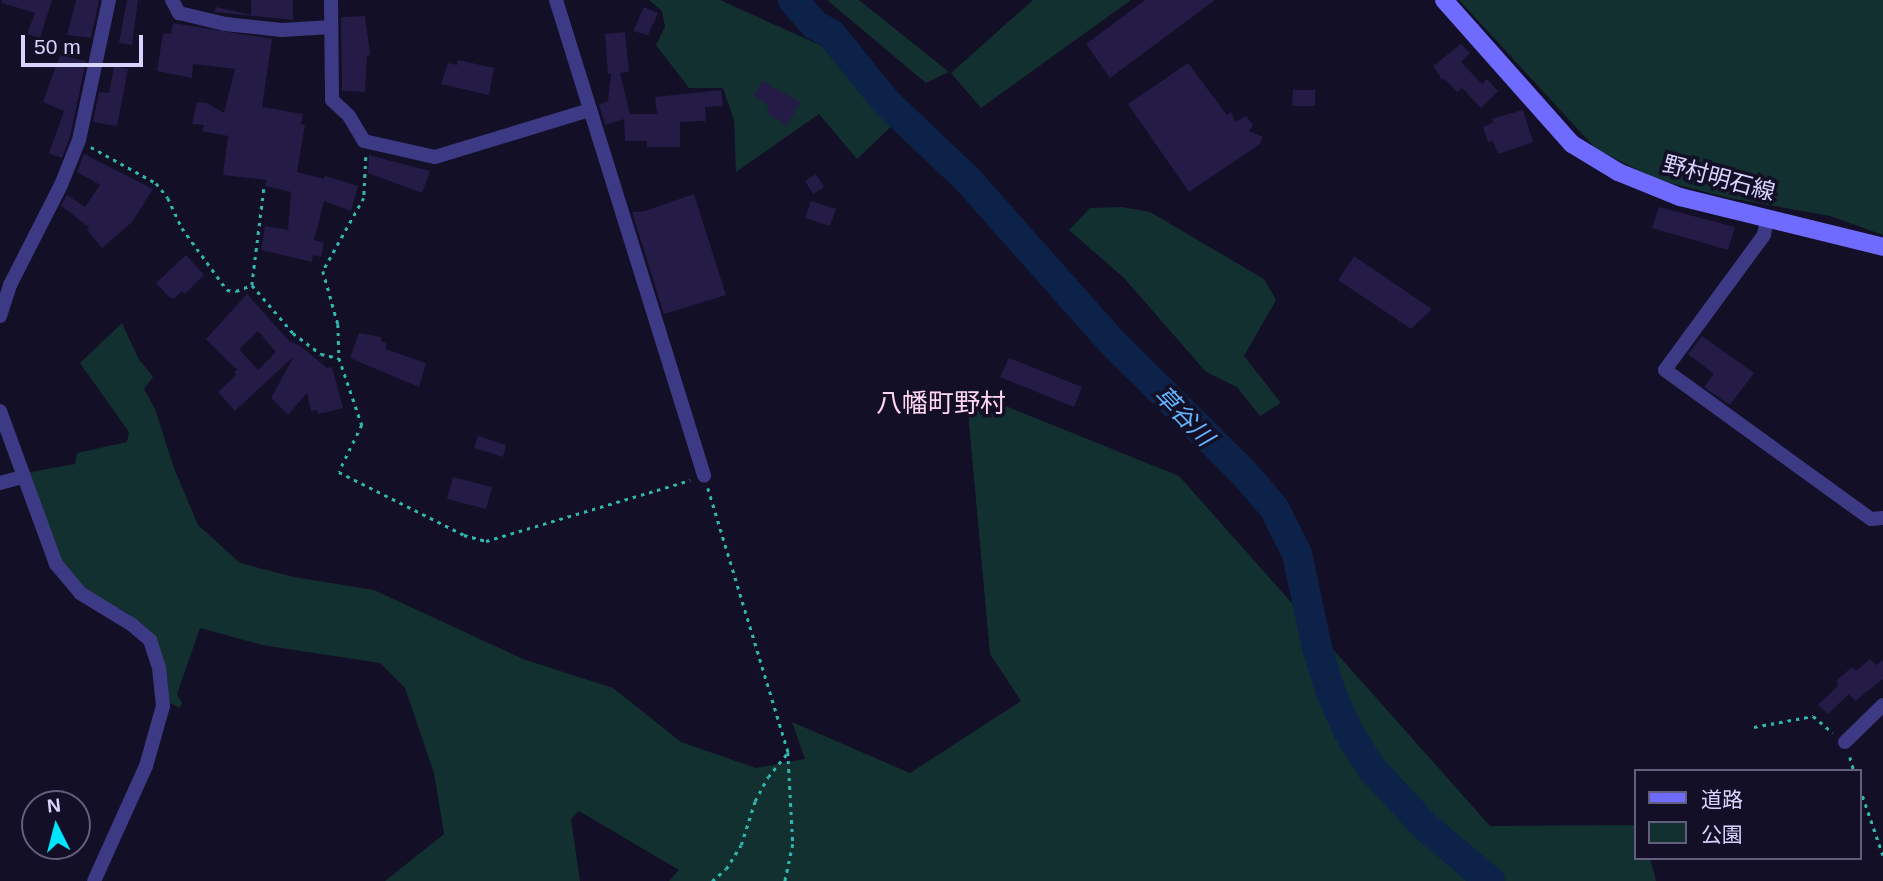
<!DOCTYPE html>
<meta charset="utf-8">
<style>
body{margin:0}
#map{position:relative;width:1883px;height:881px;overflow:hidden;background:#130f26;font-family:Arial,"Noto Sans JP",sans-serif}
div>[style]{position:absolute}
[style*='--x']{left:calc(var(--x)*1px);top:calc(var(--y)*1px);width:calc(var(--w)*1px);rotate:calc(var(--a)*1deg)}
.green>*{inset:0;background:#12302f}
.river>*{height:30px;margin:-15px;padding:0 15px;transform-origin:15px;border-radius:15px;background:#0c2248}
.building>*{inset:0;background:#241b47}
.path>*{height:2.5px;margin-top:-1.25px;transform-origin:0;background:repeating-linear-gradient(90deg,#2fb8b0 0 3.5px,transparent 0 8.5px)}
.street>*{height:14px;margin:-7px;padding:0 7px;transform-origin:7px;border-radius:7px;background:#3d3a85}
.secondary>*{height:18px;margin:-9px;padding:0 9px;transform-origin:9px;border-radius:9px;background:#6f6bff}
span{translate:-50% -50%;white-space:nowrap;text-align:center;line-height:1.15;-webkit-text-stroke:7px #130f26;paint-order:stroke}
.street-label{font-size:23px;color:#d9d4ff}
.water-label{font-size:24px;color:#62b6ff;font-style:italic}
.quarter-label{font-size:26px;color:#ffd6f0}
.legend{position:absolute;left:1634px;top:769px;width:228px;height:91px;box-sizing:border-box;background:#130f26;border:2px solid #625e7d;margin:0;padding:9px 12px;list-style:none;font-size:21px;color:#d9d4ff}
.legend li{display:flex;align-items:center;gap:14px;height:35px}
.legend b{width:35px;border:2px solid #625e7d}
.north{position:absolute;left:21px;top:790px;width:70px;height:70px;box-sizing:border-box;background:#130f26;border:2px solid #625e7d;border-radius:50%;rotate:354deg;font-size:19px;font-weight:700;line-height:28px;text-align:center;color:#d9d4ff}
.north::after{content:'';display:block;margin:auto;width:24px;height:32px;background:#00e5ff;clip-path:polygon(50% 0,100% 100%,50% 72%,0 100%)}
.scale{position:absolute;left:21px;top:35px;width:122px;height:32px;box-sizing:border-box;border:4px solid #d9d4ff;border-top:0;padding-left:9px;font-size:21px;line-height:24px;white-space:nowrap;color:#d9d4ff;-webkit-text-stroke:5px #130f26;paint-order:stroke}
</style>
<div id="map">
<div class="green">
<i style="clip-path:polygon(649px 0,720px 0,820px 45px,899px 119px,857px 159px,819px 114px,736px 172px,734px 120px,723px 88px,689px 88px,656px 45px,665px 27px,662px 11px)"></i>
<i style="clip-path:polygon(827px 0,859px 0,949px 72px,926px 83px)"></i>
<i style="clip-path:polygon(1033px 0,1131px 0,981px 108px,951px 73px)"></i>
<i style="clip-path:polygon(1459px 0,1883px 0,1883px 235px,1830px 216px,1729px 198px,1658px 180px,1596px 149px)"></i>
<i style="clip-path:polygon(1122px 207px,1150px 212px,1264px 279px,1276px 300px,1244px 356px,1281px 403px,1260px 416px,1237px 387px,1206px 372px,1124px 278px,1069px 230px,1090px 208px)"></i>
<i style="clip-path:polygon(122px 323px,138px 358px,153px 377px,144px 389px,155px 409px,174px 468px,198px 525px,240px 563px,294px 577px,374px 590px,523px 659px,613px 688px,681px 742px,756px 768px,805px 759px,792px 722px,910px 773px,1021px 701px,990px 654px,966px 390px,1179px 476px,1490px 826px,1636px 825px,1636px 858px,1650px 858px,1656px 881px,669px 881px,679px 870px,579px 811px,571px 819px,580px 881px,385px 881px,444px 834px,434px 773px,405px 688px,380px 663px,262px 645px,200px 628px,177px 694px,182px 703px,180px 708px,166px 701px,142px 624px,126px 612px,95px 598px,62px 567px,25px 473px,75px 464px,77px 453px,127px 442px,129px 432px,80px 363px)"></i>
</div>
<div class="river">
<i style="--x:793;--y:0;--w:33;--a:49"></i>
<i style="--x:815;--y:25;--w:18;--a:29"></i>
<i style="--x:831;--y:34;--w:87;--a:51"></i>
<i style="--x:886;--y:102;--w:113;--a:43.6"></i>
<i style="--x:968;--y:180;--w:214;--a:48.4"></i>
<i style="--x:1110;--y:340;--w:189;--a:44.8"></i>
<i style="--x:1244;--y:473;--w:46;--a:49.4"></i>
<i style="--x:1274;--y:508;--w:51;--a:63.4"></i>
<i style="--x:1297;--y:554;--w:95;--a:77.9"></i>
<i style="--x:1317;--y:647;--w:45;--a:73.2"></i>
<i style="--x:1330;--y:690;--w:45;--a:66.3"></i>
<i style="--x:1348;--y:731;--w:44;--a:58.1"></i>
<i style="--x:1371;--y:768;--w:81;--a:47"></i>
<i style="--x:1426;--y:827;--w:84;--a:40.2"></i>
</div>
<div class="building">
<i style="clip-path:polygon(2px 0,52px 0,40px 38px,27px 34px,35px 13px,2px 3px)"></i>
<i style="clip-path:polygon(76px 0,99px 0,91px 38px,67px 35px)"></i>
<i style="clip-path:polygon(127px 0,138px 0,132px 45px,119px 43px)"></i>
<i style="clip-path:polygon(251px 0,293px 0,293px 20px,214px 12px,216px 7px,251px 15px)"></i>
<i style="clip-path:polygon(1145px 0,1215px 0,1110px 78px,1086px 44px)"></i>
<i style="clip-path:polygon(644px 7px,658px 13px,648px 35px,633px 31px)"></i>
<i style="clip-path:polygon(365px 16px,370px 55px,367px 56px,365px 92px,342px 91px,341px 17px)"></i>
<i style="clip-path:polygon(173px 23px,272px 39px,262px 107px,303px 114px,301px 124px,305px 125px,297px 172px,324px 179px,325px 176px,358px 186px,351px 211px,324px 201px,314px 240px,324px 243px,321px 257px,313px 255px,312px 262px,261px 250px,265px 226px,288px 230px,291px 192px,265px 186px,267px 180px,223px 175px,228px 136px,202px 131px,204px 125px,192px 124px,197px 102px,207px 103px,224px 113px,235px 69px,193px 64px,192px 78px,157px 71px,163px 33px,171px 34px)"></i>
<i style="clip-path:polygon(625px 32px,629px 72px,620px 73px,630px 114px,657px 114px,655px 97px,721px 90px,723px 106px,705px 107px,706px 121px,680px 122px,680px 147px,647px 147px,647px 141px,625px 141px,624px 119px,605px 125px,599px 105px,608px 101px,611px 74px,608px 74px,605px 34px)"></i>
<i style="clip-path:polygon(1461px 44px,1470px 53px,1461px 62px,1482px 84px,1487px 79px,1498px 91px,1481px 108px,1462px 88px,1457px 92px,1444px 78px,1442px 80px,1433px 66px)"></i>
<i style="clip-path:polygon(60px 55px,86px 61px,70px 137px,62px 158px,49px 153px,64px 111px,43px 102px)"></i>
<i style="clip-path:polygon(458px 60px,494px 68px,489px 95px,441px 84px,448px 63px,457px 65px)"></i>
<i style="clip-path:polygon(1188px 63px,1227px 115px,1231px 112px,1235px 122px,1246px 116px,1253px 125px,1249px 131px,1263px 137px,1260px 144px,1189px 192px,1128px 104px)"></i>
<i style="clip-path:polygon(114px 66px,128px 69px,117px 126px,93px 122px,99px 92px,109px 93px)"></i>
<i style="clip-path:polygon(762px 81px,800px 102px,787px 126px,766px 113px,769px 106px,754px 96px)"></i>
<i style="clip-path:polygon(1293px 90px,1315px 90px,1315px 106px,1292px 106px)"></i>
<i style="clip-path:polygon(1523px 110px,1533px 142px,1498px 154px,1493px 141px,1488px 142px,1483px 127px,1494px 122px,1491px 119px)"></i>
<i style="clip-path:polygon(84px 154px,153px 189px,132px 222px,102px 248px,87px 230px,89px 227px,61px 206px,67px 195px,85px 207px,100px 185px,77px 172px)"></i>
<i style="clip-path:polygon(369px 155px,430px 171px,422px 193px,368px 173px)"></i>
<i style="clip-path:polygon(816px 174px,824px 187px,813px 194px,805px 181px)"></i>
<i style="clip-path:polygon(694px 194px,726px 295px,664px 314px,632px 212px,645px 211px)"></i>
<i style="clip-path:polygon(811px 201px,836px 209px,830px 226px,805px 218px)"></i>
<i style="clip-path:polygon(1659px 207px,1735px 227px,1728px 250px,1652px 228px)"></i>
<i style="clip-path:polygon(186px 255px,204px 275px,185px 294px,182px 291px,175px 298px,170px 298px,156px 283px)"></i>
<i style="clip-path:polygon(1354px 256px,1432px 309px,1411px 329px,1338px 280px)"></i>
<i style="clip-path:polygon(evenodd,247px 294px,289px 341px,299px 345px,327px 368px,332px 367px,343px 408px,318px 414px,317px 410px,311px 411px,307px 393px,288px 415px,271px 398px,294px 356px,235px 411px,218px 392px,236px 375px,234px 372px,237px 370px,206px 339px,247px 294px,258px 331px,276px 352px,258px 370px,239px 349px,258px 331px)"></i>
<i style="clip-path:polygon(359px 333px,381px 337px,381px 341px,387px 344px,385px 349px,426px 363px,419px 387px,350px 358px)"></i>
<i style="clip-path:polygon(1702px 336px,1754px 373px,1730px 405px,1704px 387px,1714px 374px,1688px 354px)"></i>
<i style="clip-path:polygon(1009px 358px,1082px 387px,1074px 407px,1000px 377px)"></i>
<i style="clip-path:polygon(478px 436px,506px 445px,503px 457px,474px 448px)"></i>
<i style="clip-path:polygon(453px 477px,492px 487px,486px 509px,447px 499px)"></i>
<i style="clip-path:polygon(1870px 659px,1876px 665px,1883px 660px,1883px 679px,1855px 701px,1849px 694px,1828px 714px,1818px 705px,1838px 686px,1837px 680px,1852px 667px,1856px 671px)"></i>
</div>
<div class="path">
<i style="--x:91;--y:147;--w:74;--a:29"></i>
<i style="--x:156;--y:183;--w:19;--a:51"></i>
<i style="--x:168;--y:198;--w:33;--a:65"></i>
<i style="--x:182;--y:228;--w:77;--a:54"></i>
<i style="--x:227;--y:290;--w:9;--a:6"></i>
<i style="--x:236;--y:291;--w:17;--a:-21"></i>
<i style="--x:366;--y:157;--w:41;--a:92.8"></i>
<i style="--x:364;--y:198;--w:84;--a:119.3"></i>
<i style="--x:323;--y:271;--w:55;--a:74.2"></i>
<i style="--x:338;--y:324;--w:34;--a:88"></i>
<i style="--x:339;--y:358;--w:71;--a:71.1"></i>
<i style="--x:362;--y:425;--w:52;--a:116.1"></i>
<i style="--x:339;--y:472;--w:140;--a:26.7"></i>
<i style="--x:464;--y:535;--w:23;--a:15"></i>
<i style="--x:486;--y:541;--w:213;--a:-16.6"></i>
<i style="--x:264;--y:189;--w:97;--a:97.1"></i>
<i style="--x:252;--y:285;--w:63;--a:49.5"></i>
<i style="--x:293;--y:333;--w:35;--a:37"></i>
<i style="--x:321;--y:354;--w:18;--a:13"></i>
<i style="--x:708;--y:488;--w:276;--a:73.1"></i>
<i style="--x:788;--y:752;--w:92;--a:86.9"></i>
<i style="--x:793;--y:844;--w:38;--a:102"></i>
<i style="--x:1754;--y:727;--w:60;--a:-10.6"></i>
<i style="--x:1813;--y:716;--w:26;--a:40"></i>
<i style="--x:1850;--y:757;--w:15;--a:74"></i>
<i style="--x:1860;--y:788;--w:71;--a:71.1"></i>
<i style="--x:712;--y:881;--w:18;--a:-41"></i>
<i style="--x:726;--y:869;--w:28;--a:-58"></i>
<i style="--x:741;--y:845;--w:46;--a:-72.3"></i>
<i style="--x:755;--y:801;--w:27;--a:-62"></i>
<i style="--x:768;--y:777;--w:32;--a:-51"></i>
</div>
<div class="street">
<i style="--x:172;--y:0;--w:15;--a:62"></i>
<i style="--x:179;--y:13;--w:47;--a:13.4"></i>
<i style="--x:225;--y:24;--w:57;--a:6"></i>
<i style="--x:282;--y:30;--w:49;--a:-3.5"></i>
<i style="--x:331;--y:0;--w:100;--a:89.4"></i>
<i style="--x:332;--y:100;--w:23;--a:43"></i>
<i style="--x:349;--y:116;--w:29;--a:59"></i>
<i style="--x:364;--y:141;--w:73;--a:12.7"></i>
<i style="--x:435;--y:157;--w:162;--a:-16.9"></i>
<i style="--x:556;--y:0;--w:498;--a:72.7"></i>
<i style="--x:1768;--y:217;--w:18;--a:103"></i>
<i style="--x:1764;--y:235;--w:167;--a:126.3"></i>
<i style="--x:1665;--y:370;--w:254;--a:35.9"></i>
<i style="--x:1871;--y:519;--w:12;--a:-5"></i>
<i style="--x:0;--y:316;--w:33;--a:-72"></i>
<i style="--x:10;--y:285;--w:112;--a:-63"></i>
<i style="--x:61;--y:185;--w:48;--a:-68.2"></i>
<i style="--x:79;--y:140;--w:143;--a:-77.9"></i>
<i style="--x:0;--y:411;--w:163;--a:69.9"></i>
<i style="--x:56;--y:564;--w:38;--a:50"></i>
<i style="--x:80;--y:593;--w:60;--a:31.3"></i>
<i style="--x:131;--y:624;--w:25;--a:40"></i>
<i style="--x:150;--y:640;--w:29;--a:72"></i>
<i style="--x:159;--y:668;--w:38;--a:84"></i>
<i style="--x:163;--y:706;--w:62;--a:105.8"></i>
<i style="--x:146;--y:766;--w:126;--a:114.3"></i>
<i style="--x:0;--y:483;--w:23;--a:-15"></i>
<i style="--x:1845;--y:742;--w:53;--a:-44.2"></i>
</div>
<div class="secondary">
<i style="--x:1444;--y:0;--w:193;--a:48.4"></i>
<i style="--x:1572;--y:144;--w:54;--a:31.3"></i>
<i style="--x:1618;--y:172;--w:67;--a:22"></i>
<i style="--x:1680;--y:197;--w:209;--a:13.8"></i>
</div>
<div class="street-label">
<span style="left:1719px;top:178px;rotate:15deg">野村明石線</span>
</div>
<div class="water-label">
<span style="left:1184px;top:416px;rotate:46deg">草谷川</span>
</div>
<div class="quarter-label">
<span style="left:941px;top:404px">八幡町野村</span>
</div>
<ul class="legend">
<li><b style="height:9px;background:#6f6bff"></b>道路</li>
<li><b style="height:19px;background:#12302f"></b>公園</li>
</ul>
<div class="north">N</div>
<div class="scale">50 m</div>
</div>
